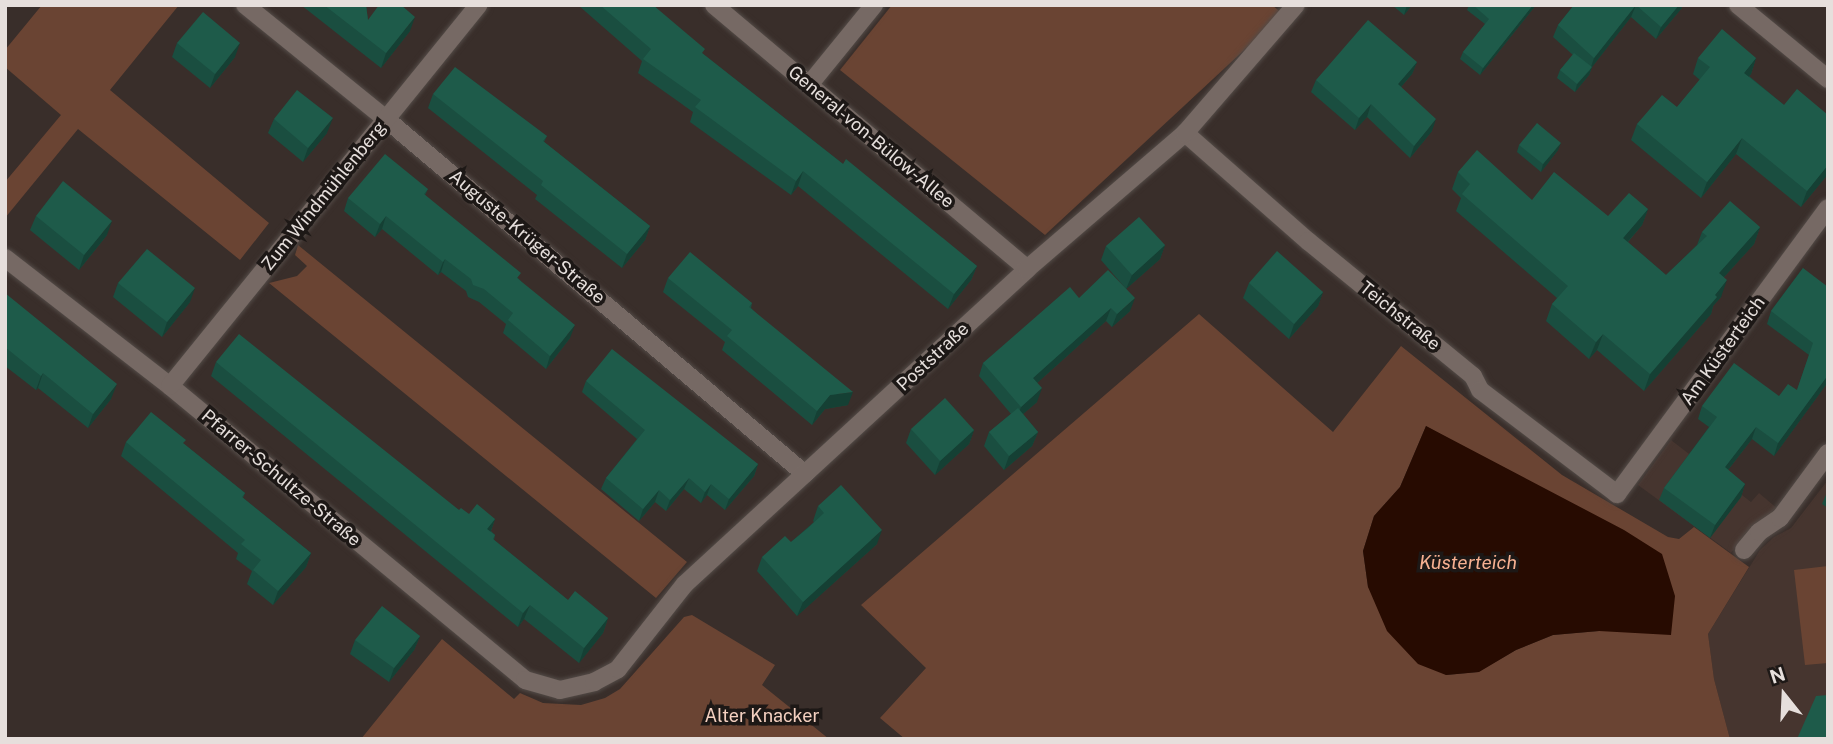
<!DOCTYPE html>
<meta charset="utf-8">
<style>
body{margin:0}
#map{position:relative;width:1833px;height:744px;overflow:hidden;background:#392e2a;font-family:"Public Sans",sans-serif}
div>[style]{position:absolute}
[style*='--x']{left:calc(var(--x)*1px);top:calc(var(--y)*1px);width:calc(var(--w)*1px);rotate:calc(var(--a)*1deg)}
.built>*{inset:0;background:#46352f}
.green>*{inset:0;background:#6a4433}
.water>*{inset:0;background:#270b01}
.roads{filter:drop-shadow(0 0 2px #534b47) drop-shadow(0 0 2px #534b47)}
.minor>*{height:18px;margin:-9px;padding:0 9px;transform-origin:9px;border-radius:9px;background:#766964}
.wall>*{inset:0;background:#1a4e40}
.shaded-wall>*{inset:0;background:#154034}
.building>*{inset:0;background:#1e5b4a}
span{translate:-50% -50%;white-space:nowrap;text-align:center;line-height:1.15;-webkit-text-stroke:7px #1d1816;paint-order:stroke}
.street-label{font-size:18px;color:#e6dfdc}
.park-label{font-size:18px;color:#f4d0c0}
.water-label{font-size:19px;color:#f6b091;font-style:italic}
.frame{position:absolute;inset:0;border:7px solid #e6dfdc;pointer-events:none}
.north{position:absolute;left:1749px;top:660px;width:70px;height:70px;-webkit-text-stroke:5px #1d1816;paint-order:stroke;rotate:342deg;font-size:19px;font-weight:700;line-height:28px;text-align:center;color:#e6dfdc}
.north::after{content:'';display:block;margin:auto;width:24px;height:32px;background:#e6dfdc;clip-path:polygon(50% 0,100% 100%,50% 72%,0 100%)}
</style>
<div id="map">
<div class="built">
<i style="clip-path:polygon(1671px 440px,1751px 502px,1759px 493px,1779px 510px,1746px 533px,1731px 553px,1638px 485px)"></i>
<i style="clip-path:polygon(1828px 480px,1828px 739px,1730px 739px,1714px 679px,1708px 634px,1760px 550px,1774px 537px,1791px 528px)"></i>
</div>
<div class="green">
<i style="clip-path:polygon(42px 5px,179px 5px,110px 90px,269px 223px,240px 260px,78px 129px,5px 218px,5px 182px,61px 115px,5px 67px,5px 50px)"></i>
<i style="clip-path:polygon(892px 5px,1272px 5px,1283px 14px,1045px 235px,840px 70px)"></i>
<i style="clip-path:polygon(298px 245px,687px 562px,656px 598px,269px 283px,297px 276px,307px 266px,295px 255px)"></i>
<i style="clip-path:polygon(evenodd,1199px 314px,1333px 432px,1401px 346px,1562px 475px,1668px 537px,1679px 539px,1694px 527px,1749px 567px,1708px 634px,1714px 679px,1730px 739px,905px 739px,880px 718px,926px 668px,861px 605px,1199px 314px,1426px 426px,1476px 454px,1599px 631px,1553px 635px,1516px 650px,1478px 672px,1446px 675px,1368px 587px,1363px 551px,1374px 516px,1400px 487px,1426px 426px)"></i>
<i style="clip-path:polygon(1828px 566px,1828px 663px,1805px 665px,1794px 570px)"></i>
<i style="clip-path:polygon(692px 615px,775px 665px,762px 685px,829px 739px,361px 739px,442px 639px,514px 699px,520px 693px,543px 703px,581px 705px,605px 698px,620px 689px,684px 617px)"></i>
</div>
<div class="water">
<i style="clip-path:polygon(1426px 426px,1624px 530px,1662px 554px,1675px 596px,1671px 635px,1599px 631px,1553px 635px,1516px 650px,1479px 672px,1446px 675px,1418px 664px,1387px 631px,1368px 587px,1363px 551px,1374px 516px,1400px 487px)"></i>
</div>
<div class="roads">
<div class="minor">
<i style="--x:245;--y:5;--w:181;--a:39"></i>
<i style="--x:386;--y:119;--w:549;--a:40.27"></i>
<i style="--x:714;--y:5;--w:409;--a:40.1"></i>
<i style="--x:1738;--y:5;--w:117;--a:39.4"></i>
<i style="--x:809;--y:85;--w:103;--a:-50.9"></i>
<i style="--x:1185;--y:133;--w:164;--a:41.3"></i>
<i style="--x:1308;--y:241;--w:213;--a:39.3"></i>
<i style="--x:1473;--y:376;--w:16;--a:63"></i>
<i style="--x:1480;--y:390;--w:172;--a:37.2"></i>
<i style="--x:1617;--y:494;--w:355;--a:-53.6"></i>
<i style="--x:5;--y:258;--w:209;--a:37.8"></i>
<i style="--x:170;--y:386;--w:461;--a:39.6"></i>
<i style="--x:525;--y:680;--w:36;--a:16"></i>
<i style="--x:560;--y:690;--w:35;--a:-13"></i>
<i style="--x:594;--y:682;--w:27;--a:-28"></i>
<i style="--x:618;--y:669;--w:108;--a:-51.8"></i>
<i style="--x:685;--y:584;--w:465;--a:-42.6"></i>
<i style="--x:1027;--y:269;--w:208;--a:-40.7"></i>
<i style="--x:1185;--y:133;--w:169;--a:-49.1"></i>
<i style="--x:170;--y:386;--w:490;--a:-51"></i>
<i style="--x:1744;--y:550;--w:23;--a:-50"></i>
<i style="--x:1759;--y:532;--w:25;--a:-34"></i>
<i style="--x:1780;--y:518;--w:81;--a:-53.6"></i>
</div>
</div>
<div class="wall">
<i style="clip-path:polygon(301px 5px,366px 5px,368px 20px,410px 31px,381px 68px)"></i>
<i style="clip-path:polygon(578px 5px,653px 5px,703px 54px,843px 164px,977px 266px,971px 280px,948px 309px,798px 186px,791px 195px,690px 122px,693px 112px,638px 73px,642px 61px)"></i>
<i style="clip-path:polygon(1392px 5px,1412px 5px,1404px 15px)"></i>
<i style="clip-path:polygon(1469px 5px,1536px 5px,1480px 75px,1460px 59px,1463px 52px,1485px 24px,1467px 10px)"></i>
<i style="clip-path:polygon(1574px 5px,1683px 5px,1681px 9px,1656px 39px,1631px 17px,1592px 67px,1589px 75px,1575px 92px,1557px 78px,1560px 70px,1573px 55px,1553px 37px,1558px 25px)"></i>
<i style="clip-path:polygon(177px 43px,235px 57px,210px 88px,172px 57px)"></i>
<i style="clip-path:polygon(1698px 58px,1756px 58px,1751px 74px,1749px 76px,1784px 105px,1828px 115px,1828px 174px,1801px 207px,1736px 154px,1701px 198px,1631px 140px,1637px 124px,1677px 107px,1700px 80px,1693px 74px)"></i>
<i style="clip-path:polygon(1417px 62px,1412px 74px,1401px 87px,1432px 131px,1410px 158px,1367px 117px,1355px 130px,1311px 92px,1316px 80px)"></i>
<i style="clip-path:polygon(433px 94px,547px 136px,544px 142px,650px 226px,645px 240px,622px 268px,535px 199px,537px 195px,428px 108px)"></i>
<i style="clip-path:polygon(274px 119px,327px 133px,303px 162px,268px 133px)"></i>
<i style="clip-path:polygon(1519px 145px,1558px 150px,1541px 172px,1517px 152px)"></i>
<i style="clip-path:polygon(1458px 172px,1532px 200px,1608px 216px,1648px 209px,1642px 225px,1628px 242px,1666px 275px,1697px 245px,1702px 232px,1760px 227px,1754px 244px,1724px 277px,1721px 297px,1713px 306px,1711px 314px,1644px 391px,1597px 350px,1589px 359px,1546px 321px,1552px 304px,1557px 298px,1456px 211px,1461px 198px,1452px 189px)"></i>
<i style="clip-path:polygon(428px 189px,425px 195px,519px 279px,570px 338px,546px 369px,503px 333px,506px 324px,479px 302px,468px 297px,466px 291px,441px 272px,438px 275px,382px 229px,375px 237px,344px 211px,348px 198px)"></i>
<i style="clip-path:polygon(36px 216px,107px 235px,79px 270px,30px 230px)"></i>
<i style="clip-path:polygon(1165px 245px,1160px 259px,1126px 289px,1101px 260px,1106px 246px)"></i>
<i style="clip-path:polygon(1803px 268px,1828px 382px,1774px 456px,1752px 439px,1728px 470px,1745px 484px,1741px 497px,1710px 538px,1659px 500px,1664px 488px,1709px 427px,1698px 419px,1702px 406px,1779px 396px,1797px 390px,1809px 355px,1767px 324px,1771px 311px)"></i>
<i style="clip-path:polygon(668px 278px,752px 303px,751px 308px,848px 405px,825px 409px,812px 425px,722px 350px,725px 342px,663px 292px)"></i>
<i style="clip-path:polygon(118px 283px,190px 302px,162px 337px,113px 297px)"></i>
<i style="clip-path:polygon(1249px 283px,1323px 292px,1318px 306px,1289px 339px,1243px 298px)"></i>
<i style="clip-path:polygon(5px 293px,111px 399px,88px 428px,38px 388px,36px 390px,5px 366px)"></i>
<i style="clip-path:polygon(1079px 298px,1130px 311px,1112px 327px,1106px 321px,1037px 383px,1037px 402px,1023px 414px,1038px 432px,1032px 446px,1004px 470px,984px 446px,989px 432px,1011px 414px,979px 376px,983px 363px)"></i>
<i style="clip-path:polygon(216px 362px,459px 510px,469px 514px,495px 519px,491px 531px,495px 535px,494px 540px,568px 600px,608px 618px,603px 633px,579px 663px,524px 619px,518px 627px,211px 376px)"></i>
<i style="clip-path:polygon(586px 381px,758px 464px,754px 476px,725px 510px,707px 495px,701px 503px,684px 489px,666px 511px,655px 502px,639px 521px,601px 489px,606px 478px,637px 439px,582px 392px)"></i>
<i style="clip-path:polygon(911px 429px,974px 430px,969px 444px,935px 475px,906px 443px)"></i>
<i style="clip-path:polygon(126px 442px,184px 444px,245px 493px,243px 498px,311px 553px,306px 567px,273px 605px,247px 584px,252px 571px,236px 559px,238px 553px,121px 456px)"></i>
<i style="clip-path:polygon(1828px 490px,1828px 508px,1822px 504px)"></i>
<i style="clip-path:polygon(818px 506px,877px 544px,797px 616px,757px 571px,762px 557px,791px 542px,814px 522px,813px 521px)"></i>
<i style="clip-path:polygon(420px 636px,414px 650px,389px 682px,350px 654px,355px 640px)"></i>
</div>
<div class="shaded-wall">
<i style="clip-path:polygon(1407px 5px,1412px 5px,1404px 15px)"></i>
<i style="clip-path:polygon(1533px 5px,1536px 5px,1480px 75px,1483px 68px)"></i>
<i style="clip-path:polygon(1636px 5px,1631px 17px,1592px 67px,1589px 75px,1575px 92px,1577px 84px,1590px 70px,1594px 58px)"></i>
<i style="clip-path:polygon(1679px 5px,1683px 5px,1681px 9px,1656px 39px,1661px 27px)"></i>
<i style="clip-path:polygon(415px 17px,410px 31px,381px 68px,386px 53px)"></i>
<i style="clip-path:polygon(240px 43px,235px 57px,210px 88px,215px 74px)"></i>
<i style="clip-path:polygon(1756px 58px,1751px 74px,1738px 89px,1744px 73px)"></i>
<i style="clip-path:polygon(1417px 62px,1412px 74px,1393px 96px,1398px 84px)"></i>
<i style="clip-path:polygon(1371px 104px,1367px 117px,1355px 130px,1359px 118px)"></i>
<i style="clip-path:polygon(333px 118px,327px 133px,303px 162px,308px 148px)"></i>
<i style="clip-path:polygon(1436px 119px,1432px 131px,1410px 158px,1414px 146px)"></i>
<i style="clip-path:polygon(1742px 138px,1736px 154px,1701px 198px,1707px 182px)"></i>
<i style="clip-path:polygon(1561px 143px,1558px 150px,1541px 172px,1543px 164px)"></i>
<i style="clip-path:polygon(1828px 165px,1828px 174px,1801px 207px,1807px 191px)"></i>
<i style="clip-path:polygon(803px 171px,798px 186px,791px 195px,796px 181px)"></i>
<i style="clip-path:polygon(1648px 209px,1642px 225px,1617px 254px,1623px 238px)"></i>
<i style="clip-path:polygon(386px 216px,382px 229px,375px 237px,380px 224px)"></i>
<i style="clip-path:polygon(112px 221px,107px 235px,79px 270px,84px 255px)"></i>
<i style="clip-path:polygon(650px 226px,645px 240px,622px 268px,627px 254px)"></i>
<i style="clip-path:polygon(1760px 227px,1754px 244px,1713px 289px,1719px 273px)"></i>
<i style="clip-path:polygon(1165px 245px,1160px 259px,1126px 289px,1132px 275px)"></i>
<i style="clip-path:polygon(445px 259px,441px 272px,438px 275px,443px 262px)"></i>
<i style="clip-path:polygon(977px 266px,971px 280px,948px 309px,954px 294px)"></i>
<i style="clip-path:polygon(1727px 280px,1721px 297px,1713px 306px,1711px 314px,1644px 391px,1650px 374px)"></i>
<i style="clip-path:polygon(195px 288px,190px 302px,162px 337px,167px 322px)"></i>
<i style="clip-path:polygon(1323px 292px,1318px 306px,1289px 339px,1294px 324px)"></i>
<i style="clip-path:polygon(1135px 298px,1130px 311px,1112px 327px,1117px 314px)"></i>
<i style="clip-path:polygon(1111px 308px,1106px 321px,1028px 391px,1033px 378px)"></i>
<i style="clip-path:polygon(575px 325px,570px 338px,546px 369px,550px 356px)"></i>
<i style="clip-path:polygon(1603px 334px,1597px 350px,1589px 359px,1596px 342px)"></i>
<i style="clip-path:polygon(43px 373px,38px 388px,36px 390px,41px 376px)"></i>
<i style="clip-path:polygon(1828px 375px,1828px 382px,1774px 456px,1778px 443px)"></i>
<i style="clip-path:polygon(117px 384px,111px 399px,88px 428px,93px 414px)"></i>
<i style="clip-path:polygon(1042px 388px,1037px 402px,1016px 420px,1021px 407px)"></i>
<i style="clip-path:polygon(853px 392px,848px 405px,825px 409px,812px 425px,817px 411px,830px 395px)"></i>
<i style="clip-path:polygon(1756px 427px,1752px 439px,1720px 480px,1725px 467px)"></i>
<i style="clip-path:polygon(974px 430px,969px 444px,935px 475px,940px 461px)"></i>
<i style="clip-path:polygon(1038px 432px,1032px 446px,1004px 470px,1009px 456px)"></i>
<i style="clip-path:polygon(758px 464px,754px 476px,725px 510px,729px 499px)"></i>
<i style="clip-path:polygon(689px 478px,684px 489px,666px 511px,670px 500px)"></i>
<i style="clip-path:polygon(711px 484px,707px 495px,701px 503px,705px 492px)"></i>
<i style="clip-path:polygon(1745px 484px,1741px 497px,1710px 538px,1715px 525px)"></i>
<i style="clip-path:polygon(659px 490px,655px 502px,639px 521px,643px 509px)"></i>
<i style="clip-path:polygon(495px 519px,490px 533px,487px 529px)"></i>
<i style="clip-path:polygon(882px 530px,877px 544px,797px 616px,803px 602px)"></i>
<i style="clip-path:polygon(311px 553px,306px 567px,273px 605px,278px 591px)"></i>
<i style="clip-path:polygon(530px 605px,524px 619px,518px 627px,523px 613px)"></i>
<i style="clip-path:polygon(608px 618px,603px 633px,579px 663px,584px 648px)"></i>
<i style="clip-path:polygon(420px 636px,414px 650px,389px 682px,394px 668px)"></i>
</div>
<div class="building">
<i style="clip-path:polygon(324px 5px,366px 5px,368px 20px,379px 5px,401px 5px,415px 17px,386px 53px)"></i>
<i style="clip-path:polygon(600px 5px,653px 5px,705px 49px,702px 53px,843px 164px,846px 159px,977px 266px,954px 294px,803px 171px,796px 181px,695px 107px,701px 100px,643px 59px,651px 49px)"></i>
<i style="clip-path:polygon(1473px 5px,1533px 5px,1483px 68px,1463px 52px,1489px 19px)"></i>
<i style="clip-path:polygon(1574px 5px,1679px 5px,1661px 27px,1636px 5px,1594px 58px,1558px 25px)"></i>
<i style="clip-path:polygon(203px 12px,240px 43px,215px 74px,177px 43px)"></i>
<i style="clip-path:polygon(1368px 20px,1417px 62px,1398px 84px,1436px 119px,1414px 146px,1371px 104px,1359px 118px,1316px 80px)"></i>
<i style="clip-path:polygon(1722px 29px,1756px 58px,1744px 73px,1784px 105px,1797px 89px,1828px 115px,1828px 165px,1807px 191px,1742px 138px,1707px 182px,1637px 124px,1662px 95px,1677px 107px,1710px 67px,1698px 58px)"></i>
<i style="clip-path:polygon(1574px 53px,1592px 67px,1577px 84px,1560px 70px)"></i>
<i style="clip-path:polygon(455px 67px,547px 136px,543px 141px,650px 226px,627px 254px,541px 185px,543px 181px,433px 94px)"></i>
<i style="clip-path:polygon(297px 90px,333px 118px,308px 148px,274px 119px)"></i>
<i style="clip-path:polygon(1537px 123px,1561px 143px,1543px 164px,1519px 145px)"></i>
<i style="clip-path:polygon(1477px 150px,1532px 200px,1554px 172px,1608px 216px,1629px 193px,1648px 209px,1623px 238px,1666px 275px,1707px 236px,1702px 232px,1730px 201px,1760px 227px,1719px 273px,1727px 280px,1715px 295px,1717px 297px,1650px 374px,1603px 334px,1596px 342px,1552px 304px,1568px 286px,1462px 194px,1470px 184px,1458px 172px)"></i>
<i style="clip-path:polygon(385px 154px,428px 189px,424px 194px,521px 273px,517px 278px,575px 325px,550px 356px,508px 320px,513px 313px,484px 289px,473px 285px,471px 279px,445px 259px,443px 262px,386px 216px,380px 224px,348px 198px)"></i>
<i style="clip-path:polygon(63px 181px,112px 221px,84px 255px,36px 216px)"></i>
<i style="clip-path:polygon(1139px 217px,1165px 245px,1132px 275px,1106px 246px)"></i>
<i style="clip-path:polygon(147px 249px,195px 288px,167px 322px,118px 283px)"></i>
<i style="clip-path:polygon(1277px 251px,1323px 292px,1294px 324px,1249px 283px)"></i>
<i style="clip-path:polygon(690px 252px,752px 303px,749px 307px,853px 392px,830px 395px,817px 411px,727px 336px,732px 330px,668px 278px)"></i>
<i style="clip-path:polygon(1803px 268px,1828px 287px,1828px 375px,1778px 443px,1756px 427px,1725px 467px,1745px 484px,1715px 525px,1664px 488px,1717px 417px,1702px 406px,1734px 363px,1779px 396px,1788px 384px,1797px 390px,1813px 343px,1771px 311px)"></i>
<i style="clip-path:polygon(1108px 270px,1135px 298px,1117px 314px,1111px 308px,1033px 378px,1042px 388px,1021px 407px,983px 363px,1070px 287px,1079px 298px)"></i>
<i style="clip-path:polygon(5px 293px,117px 384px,93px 414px,43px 373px,41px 376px,5px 347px)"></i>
<i style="clip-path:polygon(239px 334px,459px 510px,461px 508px,469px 514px,477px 504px,495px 519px,487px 529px,495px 535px,493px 539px,568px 600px,575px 591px,608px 618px,584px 648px,530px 605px,523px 613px,216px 362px)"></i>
<i style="clip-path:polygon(612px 349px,758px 464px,729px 499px,711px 484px,705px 492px,689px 478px,670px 500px,659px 490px,643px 509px,606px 478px,645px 430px,586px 381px)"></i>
<i style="clip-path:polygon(945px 398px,974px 430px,940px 461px,911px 429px)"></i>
<i style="clip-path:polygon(1018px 408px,1038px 432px,1009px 456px,989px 432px)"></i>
<i style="clip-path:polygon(151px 412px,186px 440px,183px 443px,245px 493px,242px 497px,311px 553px,278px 591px,253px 570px,261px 560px,241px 544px,245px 540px,126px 442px)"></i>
<i style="clip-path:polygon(841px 485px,882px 530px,803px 602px,762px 557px,785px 536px,791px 542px,808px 528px,824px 513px,818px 506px)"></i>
<i style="clip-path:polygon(382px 606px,420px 636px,394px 668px,355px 640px)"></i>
<i style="clip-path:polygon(1828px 695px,1828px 739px,1797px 739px,1816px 696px)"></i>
</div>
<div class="street-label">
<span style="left:871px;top:137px;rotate:40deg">General-von-Bülow-Allee</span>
<span style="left:324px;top:196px;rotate:-51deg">Zum Windmühlenberg</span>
<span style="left:527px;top:237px;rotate:40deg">Auguste-Krüger-Straße</span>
<span style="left:1400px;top:316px;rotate:39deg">Teichstraße</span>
<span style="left:1723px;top:351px;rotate:-54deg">Am Küsterteich</span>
<span style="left:933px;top:357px;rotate:-43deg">Poststraße</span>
<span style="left:281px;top:478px;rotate:40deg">Pfarrer-Schultze-Straße</span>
</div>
<div class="park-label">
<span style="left:762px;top:716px">Alter Knacker</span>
</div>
<div class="water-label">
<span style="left:1468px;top:563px">Küsterteich</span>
</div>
<div class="frame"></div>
<div class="north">N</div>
</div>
